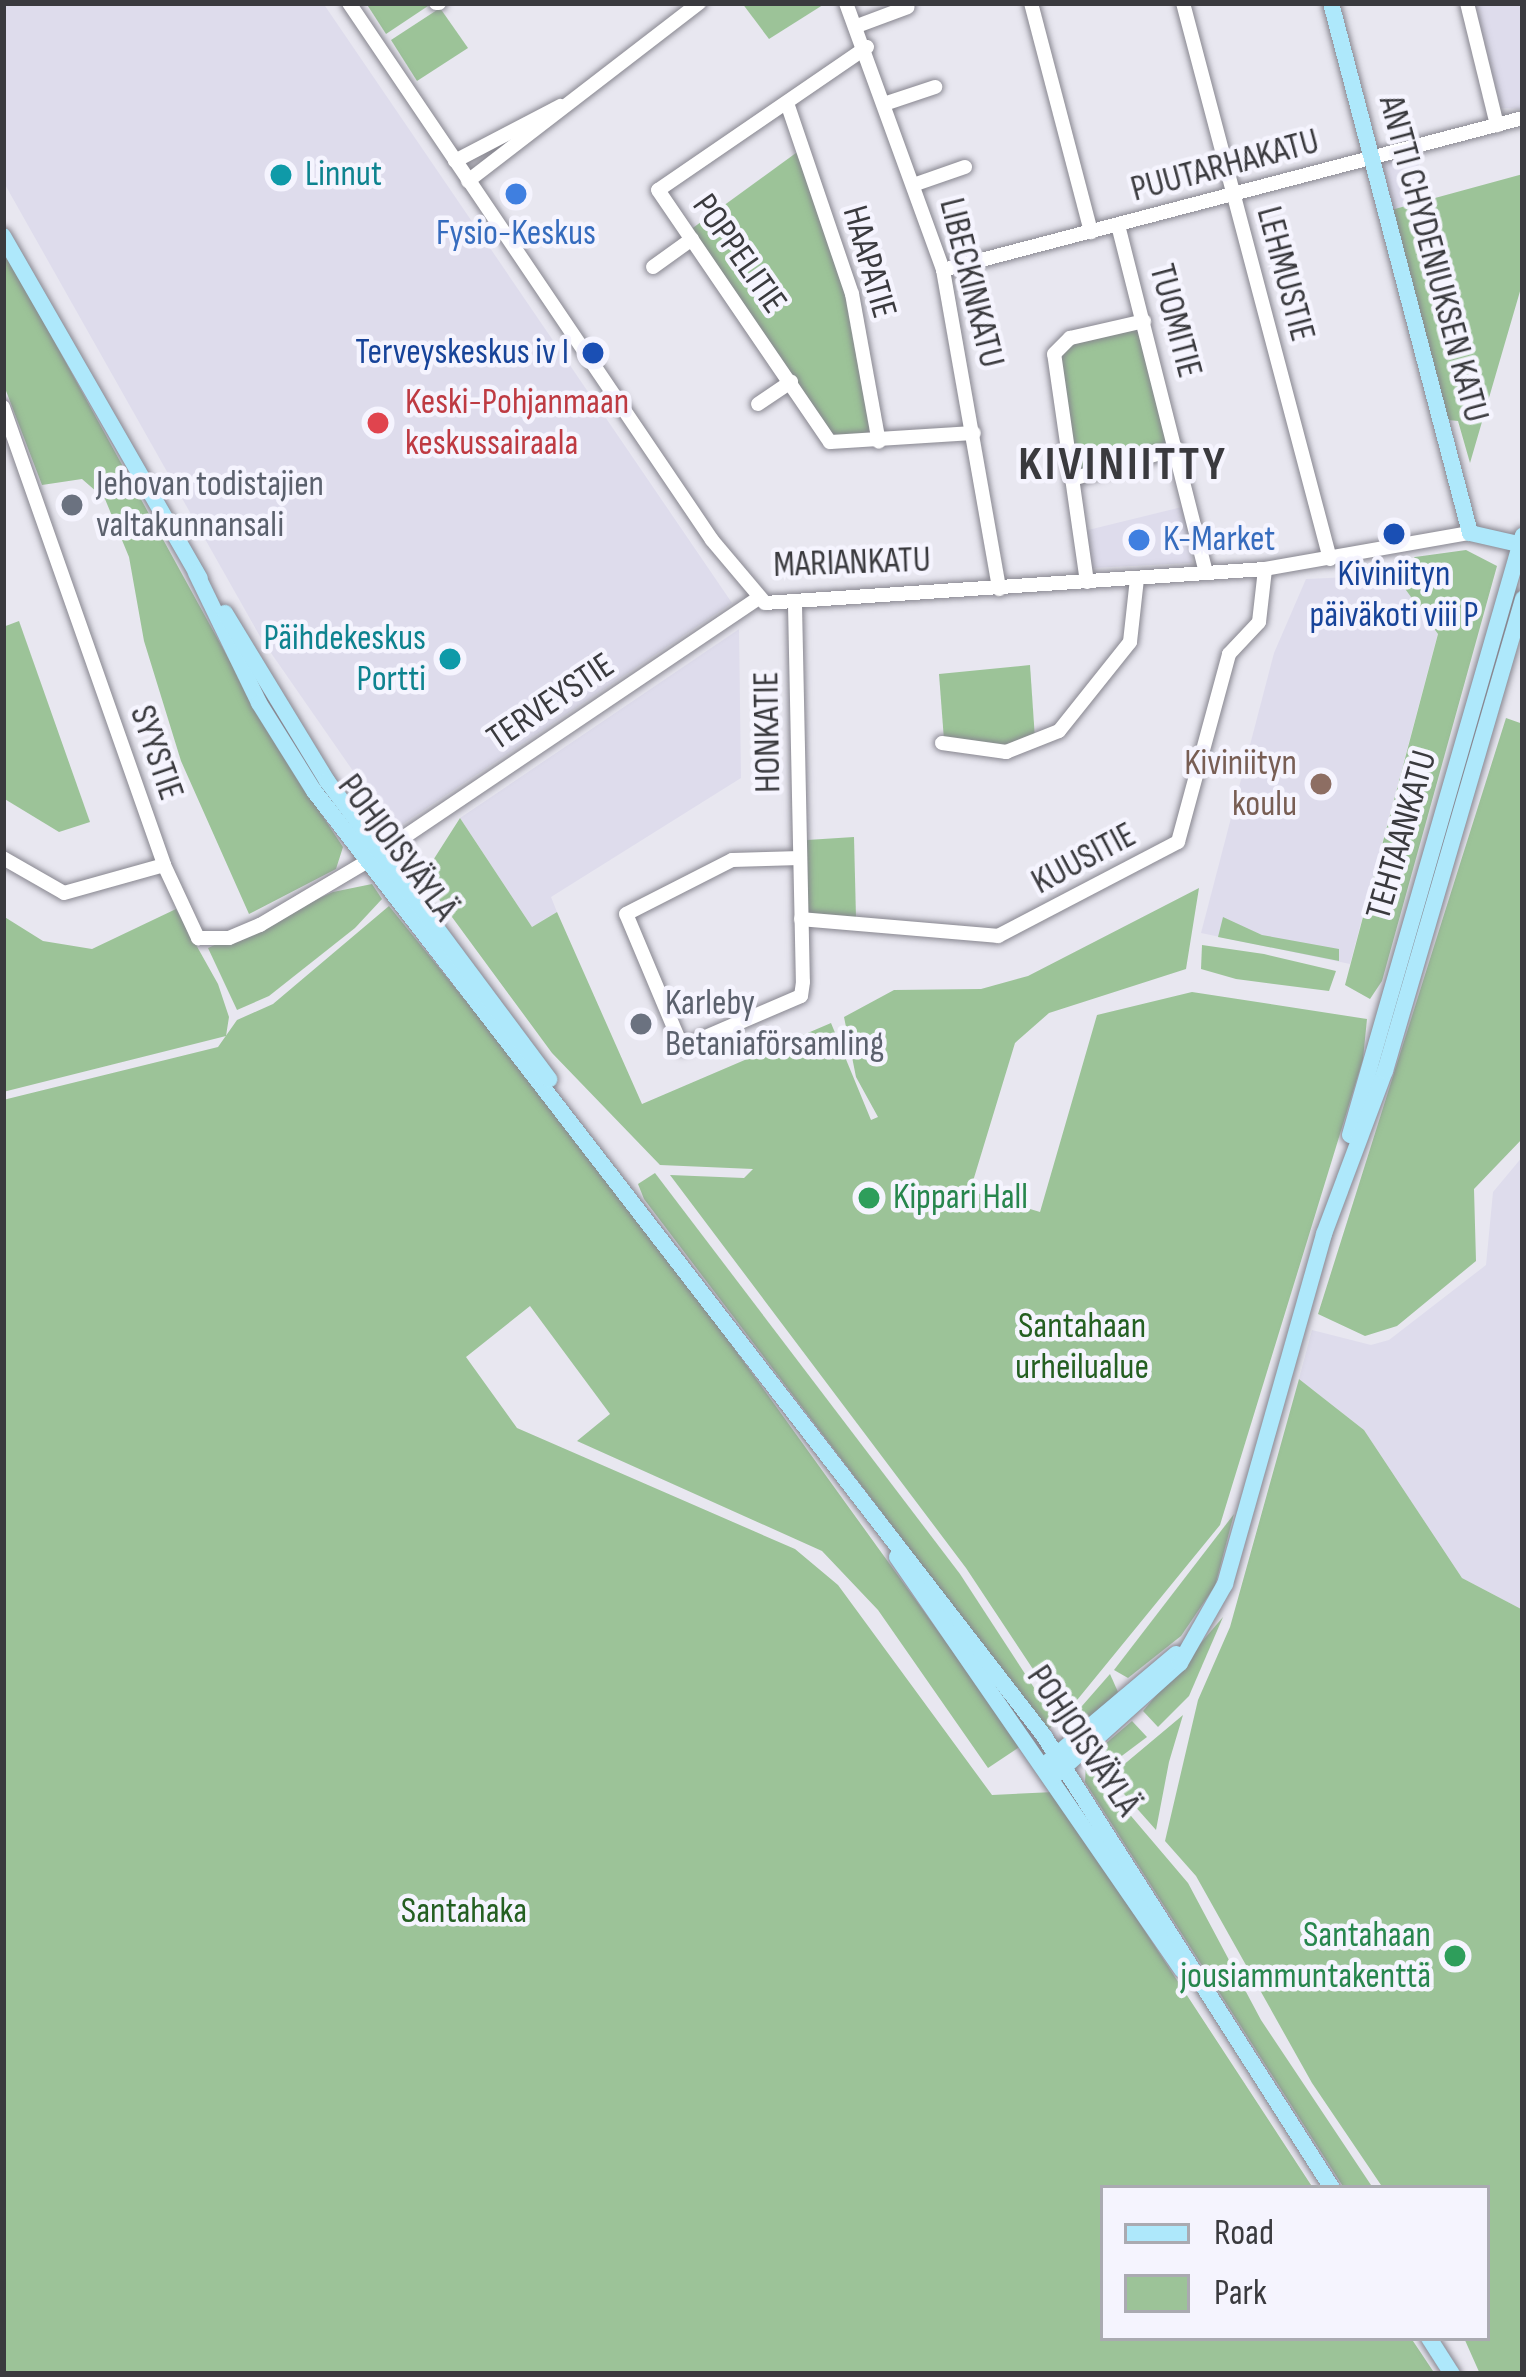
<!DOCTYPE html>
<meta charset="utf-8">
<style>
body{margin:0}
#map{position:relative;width:1526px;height:2377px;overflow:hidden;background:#e8e7f0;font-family:"Sofia Sans Condensed",sans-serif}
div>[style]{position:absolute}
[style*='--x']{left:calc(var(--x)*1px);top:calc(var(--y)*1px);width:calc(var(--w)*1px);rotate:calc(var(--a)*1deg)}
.built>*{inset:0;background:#dedcec}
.green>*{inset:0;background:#9cc398}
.roads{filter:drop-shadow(0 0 3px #87868f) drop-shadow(0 0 3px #87868f)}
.minor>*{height:14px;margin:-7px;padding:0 7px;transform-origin:7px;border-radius:7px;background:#fff}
.major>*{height:16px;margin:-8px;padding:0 8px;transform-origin:8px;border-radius:8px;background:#aee8fb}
.dots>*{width:33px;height:33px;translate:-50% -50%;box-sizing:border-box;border:6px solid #f5f4fe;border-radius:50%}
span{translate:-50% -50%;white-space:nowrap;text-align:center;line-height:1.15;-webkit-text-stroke:9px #f5f4fe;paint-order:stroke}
.street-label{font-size:36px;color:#3a3a3e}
.culture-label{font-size:36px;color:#0d838f}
.left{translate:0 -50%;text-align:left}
.right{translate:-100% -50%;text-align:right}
.shop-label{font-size:36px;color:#366cbe}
.transit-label{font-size:36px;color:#164399}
.health-label{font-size:36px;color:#be3a42}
.worship-label{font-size:36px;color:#5b616d}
.education-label{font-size:36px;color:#785e54}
.leisure-label{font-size:36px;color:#27864d}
.park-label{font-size:36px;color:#245f21}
.district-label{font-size:48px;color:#3a3a3e;font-weight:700;letter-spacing:3px}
.frame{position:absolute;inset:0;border:6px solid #3a3a3e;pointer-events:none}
.legend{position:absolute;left:1100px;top:2185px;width:390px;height:156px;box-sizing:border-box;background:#f5f4fe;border:3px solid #aaaab1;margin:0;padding:15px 21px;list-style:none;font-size:36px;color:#3a3a3e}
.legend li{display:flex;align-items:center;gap:24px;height:60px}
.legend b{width:60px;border:3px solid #aaaab1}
</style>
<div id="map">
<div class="built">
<i style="clip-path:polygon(3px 3px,323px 3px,732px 603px,394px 830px,262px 640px,3px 181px)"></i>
<i style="clip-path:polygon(1474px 3px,1523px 3px,1523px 109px,1501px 108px)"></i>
<i style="clip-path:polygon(1415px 151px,1428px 200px,1391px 210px,1378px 160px)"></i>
<i style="clip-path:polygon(1186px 506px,1192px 563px,1092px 568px,1084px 531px)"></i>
<i style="clip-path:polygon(1395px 575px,1438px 633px,1350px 964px,1201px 933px,1274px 653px,1306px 579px)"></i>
<i style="clip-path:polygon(739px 629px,741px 778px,551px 897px,557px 912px,532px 927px,460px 818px)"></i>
<i style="clip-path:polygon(1523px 1156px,1523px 1610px,1462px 1578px,1364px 1430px,1299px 1379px,1312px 1330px,1371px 1345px,1389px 1340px,1486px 1265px,1493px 1192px)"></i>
</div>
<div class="green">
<i style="clip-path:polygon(366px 3px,430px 3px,431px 4px,386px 34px)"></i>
<i style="clip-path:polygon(742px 3px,826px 3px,769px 39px)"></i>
<i style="clip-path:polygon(440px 8px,468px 48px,417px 81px,391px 40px)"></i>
<i style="clip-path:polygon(800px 150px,848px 300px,872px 437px,837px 439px,828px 430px,690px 230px)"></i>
<i style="clip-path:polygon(1523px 174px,1523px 281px,1470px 463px,1458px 421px,1448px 420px,1391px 210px)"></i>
<i style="clip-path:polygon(3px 248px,277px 747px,343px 847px,336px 869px,249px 914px,181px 761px,144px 641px,129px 557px,105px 499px,82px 479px,42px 485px,3px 383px)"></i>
<i style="clip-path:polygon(1137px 327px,1170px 446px,1076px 473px,1058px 356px,1073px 343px)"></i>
<i style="clip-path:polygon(1466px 550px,1497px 566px,1382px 981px,1370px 999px,1345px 985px,1438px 634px,1395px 575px,1415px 557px)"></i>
<i style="clip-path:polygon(19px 621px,90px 822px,59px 832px,3px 798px,3px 627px)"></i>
<i style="clip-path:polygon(1030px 665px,1035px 739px,1006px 747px,944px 740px,939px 674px)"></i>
<i style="clip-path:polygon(1506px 718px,1523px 724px,1523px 1138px,1474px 1189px,1476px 1261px,1397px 1326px,1365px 1336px,1318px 1314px)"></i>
<i style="clip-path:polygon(460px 818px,532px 927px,557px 912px,642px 1104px,831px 1023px,871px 1120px,878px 1117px,856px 1077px,844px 1017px,894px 990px,981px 989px,1028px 976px,1199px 888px,1186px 969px,1049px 1013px,1015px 1043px,970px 1191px,1040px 1212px,1097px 1015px,1192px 992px,1367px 1019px,1363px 1059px,1220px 1525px,1064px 1716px,966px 1568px,670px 1175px,744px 1178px,753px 1169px,660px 1165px,552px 1053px,438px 898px,423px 876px)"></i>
<i style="clip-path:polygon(854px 837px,856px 918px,808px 914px,807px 840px)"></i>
<i style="clip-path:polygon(372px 884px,382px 899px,355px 928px,269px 996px,237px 1010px,208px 948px,333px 892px)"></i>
<i style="clip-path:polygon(389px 906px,627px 1200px,1021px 1746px,988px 1768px,878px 1610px,822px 1551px,577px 1441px,610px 1414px,530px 1306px,466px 1357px,517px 1428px,795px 1549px,838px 1585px,992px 1795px,1054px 1792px,1313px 2188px,1103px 2188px,1103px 2338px,1411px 2338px,1435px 2374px,3px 2374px,3px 1100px,218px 1047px,237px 1020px,273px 1004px)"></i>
<i style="clip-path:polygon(176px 909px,218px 984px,229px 1017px,226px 1036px,3px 1092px,3px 916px,43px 941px,92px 949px)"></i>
<i style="clip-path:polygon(1223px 917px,1262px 935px,1339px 949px,1339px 961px,1218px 937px)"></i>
<i style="clip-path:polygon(1202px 945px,1264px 954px,1336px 971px,1329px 991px,1236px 979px,1201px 969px)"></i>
<i style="clip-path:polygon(655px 1173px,960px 1574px,1057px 1723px,1047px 1730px,644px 1199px,638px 1184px)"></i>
<i style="clip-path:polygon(1299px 1379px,1364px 1430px,1462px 1578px,1523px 1610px,1523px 2374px,1480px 2374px,1464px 2338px,1487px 2338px,1487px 2188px,1383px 2188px,1312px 2083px,1196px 1876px,1165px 1841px,1198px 1700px,1230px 1627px)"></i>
<i style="clip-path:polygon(1234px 1514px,1215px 1586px,1181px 1636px,1128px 1678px,1114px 1670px)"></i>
<i style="clip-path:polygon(1223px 1617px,1189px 1696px,1158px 1727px,1143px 1711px)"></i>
<i style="clip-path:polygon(1110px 1674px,1118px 1692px,1075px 1734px,1068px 1722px)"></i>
<i style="clip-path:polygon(1183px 1715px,1169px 1762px,1156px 1830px,1109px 1777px)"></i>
<i style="clip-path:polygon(1132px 1721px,1147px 1737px,1103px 1770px,1091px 1756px)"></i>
<i style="clip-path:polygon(1086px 1763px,1188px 1883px,1261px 2020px,1373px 2188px,1344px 2188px,1085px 1782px)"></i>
</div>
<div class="roads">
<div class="minor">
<i style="--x:349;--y:3;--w:648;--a:55.94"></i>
<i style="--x:712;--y:540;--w:82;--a:49.9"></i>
<i style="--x:765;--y:603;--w:501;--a:-3.89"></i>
<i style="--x:1265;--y:569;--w:208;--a:-10"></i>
<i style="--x:436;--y:3;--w:3;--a:0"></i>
<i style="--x:846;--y:3;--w:284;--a:70"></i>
<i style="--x:943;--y:270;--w:324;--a:80"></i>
<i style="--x:1031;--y:3;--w:237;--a:75.3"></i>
<i style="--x:1183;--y:3;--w:575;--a:75.19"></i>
<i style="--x:1467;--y:3;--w:126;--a:76.2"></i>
<i style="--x:857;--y:26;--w:54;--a:-20.4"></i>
<i style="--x:867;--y:47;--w:253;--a:145.6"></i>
<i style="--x:658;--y:190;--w:305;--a:55.7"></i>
<i style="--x:830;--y:442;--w:144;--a:-3.6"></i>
<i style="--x:787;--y:103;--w:202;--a:71.2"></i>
<i style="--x:852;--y:294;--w:150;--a:79.7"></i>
<i style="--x:887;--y:103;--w:51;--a:-18.4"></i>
<i style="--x:455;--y:161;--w:119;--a:-27.6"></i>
<i style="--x:468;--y:181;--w:292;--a:-37.6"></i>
<i style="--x:916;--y:184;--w:52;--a:-19.1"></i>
<i style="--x:1118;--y:225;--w:359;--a:75.8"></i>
<i style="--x:653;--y:267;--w:48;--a:-35.7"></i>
<i style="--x:943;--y:270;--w:600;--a:-14.69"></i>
<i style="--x:758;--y:404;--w:40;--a:-34"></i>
<i style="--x:3;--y:407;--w:485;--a:70.6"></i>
<i style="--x:164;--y:865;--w:81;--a:65"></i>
<i style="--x:198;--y:938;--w:31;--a:0"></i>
<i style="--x:229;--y:938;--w:34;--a:-23"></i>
<i style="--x:260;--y:925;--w:123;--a:-30.7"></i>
<i style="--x:1072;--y:479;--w:109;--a:-16.4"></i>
<i style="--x:1087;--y:582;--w:230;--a:-98.2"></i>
<i style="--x:1054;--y:354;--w:23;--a:-45"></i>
<i style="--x:1070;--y:338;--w:76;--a:-12.9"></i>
<i style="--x:795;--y:605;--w:377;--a:88.8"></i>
<i style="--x:803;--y:982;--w:14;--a:98"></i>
<i style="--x:801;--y:996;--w:129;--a:156.8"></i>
<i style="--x:682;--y:1047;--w:144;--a:-112.8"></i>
<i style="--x:626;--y:914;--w:119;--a:-27"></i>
<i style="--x:732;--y:860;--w:68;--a:-1.7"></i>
<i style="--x:942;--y:743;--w:65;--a:8"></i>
<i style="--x:1006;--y:752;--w:57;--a:-21.6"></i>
<i style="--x:1059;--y:731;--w:114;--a:-51.4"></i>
<i style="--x:1130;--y:642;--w:63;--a:-83.7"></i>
<i style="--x:379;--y:854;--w:456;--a:-34"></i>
<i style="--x:3;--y:858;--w:70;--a:29.8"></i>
<i style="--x:64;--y:893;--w:104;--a:-15.6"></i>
<i style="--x:801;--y:919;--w:198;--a:4.9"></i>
<i style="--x:998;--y:936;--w:203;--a:-27.6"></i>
<i style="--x:1178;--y:842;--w:195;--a:-74.8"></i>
<i style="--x:1229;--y:654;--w:44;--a:-46.8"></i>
<i style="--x:1259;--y:622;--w:53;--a:-83.5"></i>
</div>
<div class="major">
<i style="--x:1331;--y:3;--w:548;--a:75.3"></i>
<i style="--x:1470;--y:533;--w:54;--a:12.8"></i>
<i style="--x:3;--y:236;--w:395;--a:60.1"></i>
<i style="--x:196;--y:573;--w:144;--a:64.1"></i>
<i style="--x:259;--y:703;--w:104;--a:58"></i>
<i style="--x:314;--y:791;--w:1194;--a:52.31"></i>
<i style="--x:1044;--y:1736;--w:536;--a:57.5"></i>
<i style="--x:225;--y:613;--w:197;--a:58.7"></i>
<i style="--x:327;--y:781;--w:372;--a:53.3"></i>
<i style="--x:1350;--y:1135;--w:624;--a:-73.92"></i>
<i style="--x:897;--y:1557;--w:502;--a:55.39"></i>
<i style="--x:1049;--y:1761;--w:166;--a:-40.1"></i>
<i style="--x:1052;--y:1778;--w:172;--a:-41.9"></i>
<i style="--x:1180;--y:1663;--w:91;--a:-60.3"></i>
<i style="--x:1225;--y:1584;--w:364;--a:-74.2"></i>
<i style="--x:1324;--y:1234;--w:174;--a:-69.5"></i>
<i style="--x:1385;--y:1071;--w:492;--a:-73.7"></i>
<i style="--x:1429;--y:2338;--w:43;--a:57.4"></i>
</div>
</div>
<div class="dots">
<i style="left:281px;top:175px;background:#0f9aa8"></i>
<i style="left:516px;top:194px;background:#3f7fe0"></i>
<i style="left:593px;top:353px;background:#1a4fb4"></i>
<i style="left:378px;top:423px;background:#e0444e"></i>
<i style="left:72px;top:505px;background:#6b7280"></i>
<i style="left:1394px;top:534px;background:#1a4fb4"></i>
<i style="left:1139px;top:540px;background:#3f7fe0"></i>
<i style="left:450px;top:659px;background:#0f9aa8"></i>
<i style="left:1321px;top:784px;background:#8d6e63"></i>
<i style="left:641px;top:1024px;background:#6b7280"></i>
<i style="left:869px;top:1198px;background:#2e9e5b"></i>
<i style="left:1455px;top:1956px;background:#2e9e5b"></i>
</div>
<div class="street-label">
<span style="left:1225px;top:166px;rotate:-15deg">PUUTARHAKATU</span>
<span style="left:739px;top:254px;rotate:55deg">POPPELITIE</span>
<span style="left:1433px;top:259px;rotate:75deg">ANTTI CHYDENIUKSEN KATU</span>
<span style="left:869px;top:262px;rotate:74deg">HAAPATIE</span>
<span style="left:1285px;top:274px;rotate:75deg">LEHMUSTIE</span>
<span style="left:971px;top:283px;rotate:76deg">LIBECKINKATU</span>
<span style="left:1175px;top:321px;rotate:75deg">TUOMITIE</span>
<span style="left:852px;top:563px;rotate:-2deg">MARIANKATU</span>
<span style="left:551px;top:702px;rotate:-34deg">TERVEYSTIE</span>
<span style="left:768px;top:732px;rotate:-91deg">HONKATIE</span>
<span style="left:156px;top:753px;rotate:71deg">SYYSTIE</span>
<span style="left:1402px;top:835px;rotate:-74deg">TEHTAANKATU</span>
<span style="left:397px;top:848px;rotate:53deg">POHJOISVÄYLÄ</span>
<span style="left:1084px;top:859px;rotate:-28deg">KUUSITIE</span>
<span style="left:1083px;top:1741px;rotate:56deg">POHJOISVÄYLÄ</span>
</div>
<div class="culture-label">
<span class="left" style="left:305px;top:175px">Linnut</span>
<span class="right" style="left:426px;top:659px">Päihdekeskus<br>Portti</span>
</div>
<div class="shop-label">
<span style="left:516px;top:234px">Fysio-Keskus</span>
<span class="left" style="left:1163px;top:540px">K-Market</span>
</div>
<div class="transit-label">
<span class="right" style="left:569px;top:353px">Terveyskeskus iv I</span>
<span style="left:1394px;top:595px">Kiviniityn<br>päiväkoti viii P</span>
</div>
<div class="health-label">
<span class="left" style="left:405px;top:423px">Keski-Pohjanmaan<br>keskussairaala</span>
</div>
<div class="worship-label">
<span class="left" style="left:96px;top:505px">Jehovan todistajien<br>valtakunnansali</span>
<span class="left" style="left:665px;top:1024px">Karleby<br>Betaniaförsamling</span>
</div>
<div class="education-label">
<span class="right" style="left:1297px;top:784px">Kiviniityn<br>koulu</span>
</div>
<div class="leisure-label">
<span class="left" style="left:893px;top:1198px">Kippari Hall</span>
<span class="right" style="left:1431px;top:1956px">Santahaan<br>jousiammuntakenttä</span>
</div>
<div class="park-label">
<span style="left:1082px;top:1347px">Santahaan<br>urheilualue</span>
<span style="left:464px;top:1912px">Santahaka</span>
</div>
<div class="district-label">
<span style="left:1123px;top:465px">KIVINIITTY</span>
</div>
<div class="frame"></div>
<ul class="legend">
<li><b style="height:15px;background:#aee8fb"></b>Road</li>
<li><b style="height:33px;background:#9cc398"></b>Park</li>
</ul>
</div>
